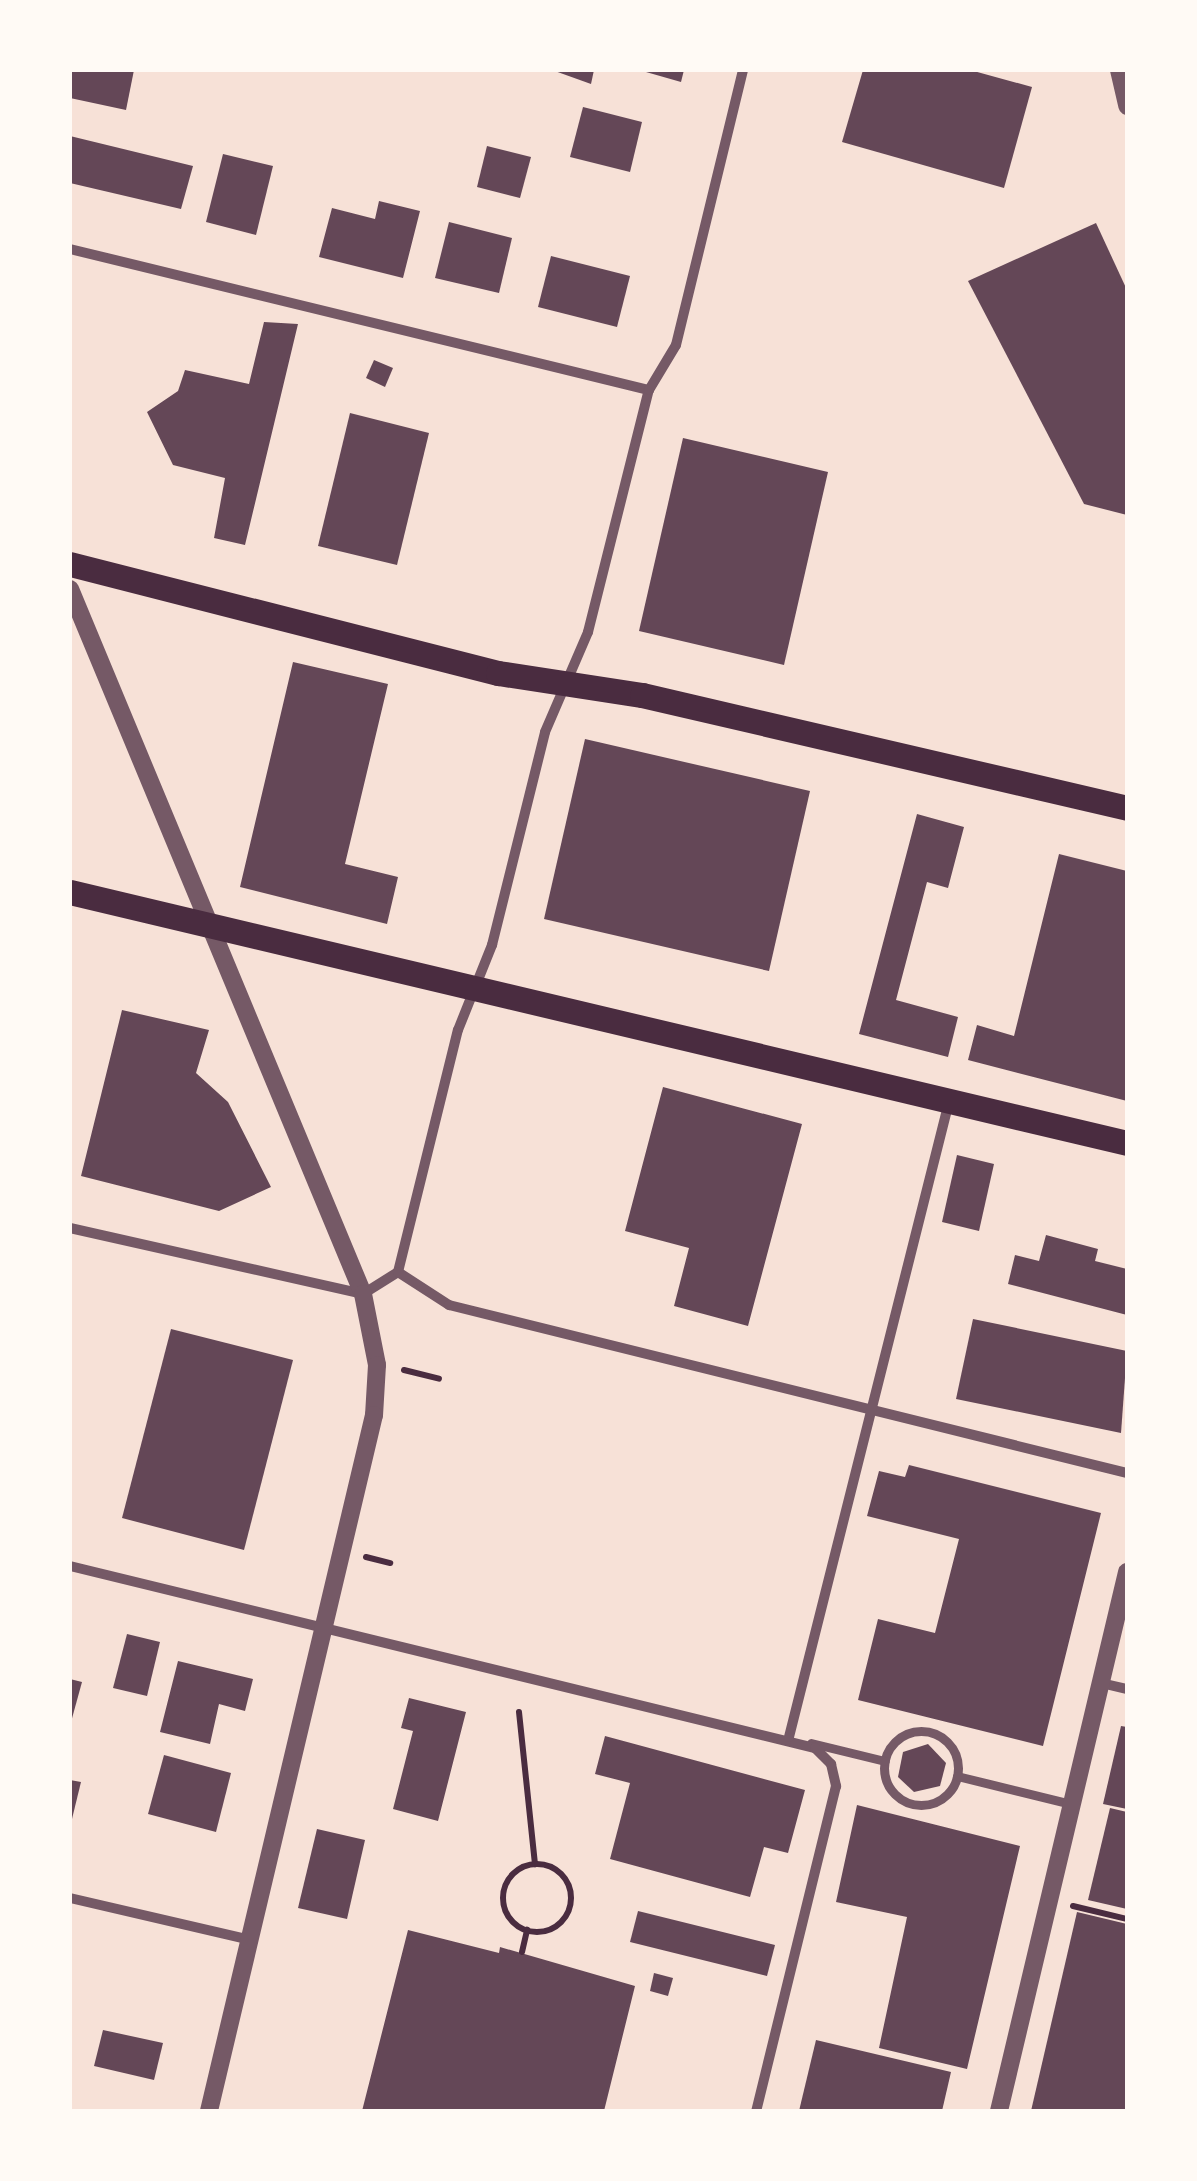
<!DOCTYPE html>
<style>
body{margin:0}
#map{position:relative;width:1197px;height:2181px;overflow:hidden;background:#f7e1d7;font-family:Barlow,sans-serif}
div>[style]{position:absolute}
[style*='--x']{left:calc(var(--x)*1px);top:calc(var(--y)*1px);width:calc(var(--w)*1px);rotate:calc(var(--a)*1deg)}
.building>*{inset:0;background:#644757}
.path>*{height:6px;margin:-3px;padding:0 3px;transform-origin:3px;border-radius:3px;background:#4a2c40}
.path>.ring{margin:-3px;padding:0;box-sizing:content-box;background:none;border:6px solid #4a2c40;border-radius:50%}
.pedestrian>*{height:9px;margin:-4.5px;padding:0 4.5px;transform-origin:4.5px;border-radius:4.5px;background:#755966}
.pedestrian>.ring{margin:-4.5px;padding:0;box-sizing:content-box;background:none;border:9px solid #755966;border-radius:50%}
.minor>*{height:10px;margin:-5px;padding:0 5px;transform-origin:5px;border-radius:5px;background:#755966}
.tertiary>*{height:18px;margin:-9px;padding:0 9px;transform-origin:9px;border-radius:9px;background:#755966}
.primary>*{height:25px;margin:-12.5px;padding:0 12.5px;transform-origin:12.5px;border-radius:12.5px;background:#4a2c40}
span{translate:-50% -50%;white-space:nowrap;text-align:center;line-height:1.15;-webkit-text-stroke:10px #fffaf5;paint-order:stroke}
.frame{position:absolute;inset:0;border:72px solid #fffaf5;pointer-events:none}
</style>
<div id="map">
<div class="building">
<i style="clip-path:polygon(70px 70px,134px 70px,126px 110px,70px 98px)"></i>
<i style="clip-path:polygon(552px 70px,594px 70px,591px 84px)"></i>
<i style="clip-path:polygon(639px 70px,684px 70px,681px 82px)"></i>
<i style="clip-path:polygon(863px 70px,970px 70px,1032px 87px,1004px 188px,842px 142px)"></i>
<i style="clip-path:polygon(583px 107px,642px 122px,630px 172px,570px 157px)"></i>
<i style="clip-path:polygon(70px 136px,193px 166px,181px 209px,70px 183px)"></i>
<i style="clip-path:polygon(487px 146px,531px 157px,520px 198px,477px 187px)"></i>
<i style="clip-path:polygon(223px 154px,273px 166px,256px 235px,206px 222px)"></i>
<i style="clip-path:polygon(379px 201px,420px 211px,403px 278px,319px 257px,332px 208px,375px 219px)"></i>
<i style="clip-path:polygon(449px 222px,512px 238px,499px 293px,435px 278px)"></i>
<i style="clip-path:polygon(1096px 223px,1127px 290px,1127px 515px,1084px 504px,968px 281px)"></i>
<i style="clip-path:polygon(551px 256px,630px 276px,617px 327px,538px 307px)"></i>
<i style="clip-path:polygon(264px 322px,298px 324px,245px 545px,214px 538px,225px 478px,173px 465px,147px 412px,178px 391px,185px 370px,249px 384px)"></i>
<i style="clip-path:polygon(374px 360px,393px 368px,385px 387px,366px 378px)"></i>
<i style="clip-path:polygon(350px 413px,429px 433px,397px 565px,318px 546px)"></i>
<i style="clip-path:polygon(683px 438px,828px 472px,784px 665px,639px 631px)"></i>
<i style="clip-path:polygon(293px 662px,388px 684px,345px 864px,398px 877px,387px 924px,240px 887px)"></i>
<i style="clip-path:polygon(585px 739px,810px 791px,769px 971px,544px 919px)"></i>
<i style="clip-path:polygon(917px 814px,964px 827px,948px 888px,927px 882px,896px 1000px,958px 1017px,948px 1057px,859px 1034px)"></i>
<i style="clip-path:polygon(1059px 854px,1127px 871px,1127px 1101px,968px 1060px,977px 1025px,1014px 1036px)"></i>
<i style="clip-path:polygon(122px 1010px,209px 1030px,196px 1073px,228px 1102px,271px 1187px,219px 1211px,81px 1176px)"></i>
<i style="clip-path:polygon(663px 1087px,802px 1124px,748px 1326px,674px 1306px,689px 1248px,625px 1231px)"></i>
<i style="clip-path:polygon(957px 1155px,994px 1164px,979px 1231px,942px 1222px)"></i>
<i style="clip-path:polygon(1046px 1235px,1098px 1249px,1095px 1261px,1127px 1269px,1127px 1315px,1008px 1284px,1015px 1255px,1039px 1261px)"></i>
<i style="clip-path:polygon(973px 1319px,1127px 1351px,1121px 1433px,956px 1399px)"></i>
<i style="clip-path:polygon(171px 1329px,293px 1360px,244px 1550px,122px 1518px)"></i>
<i style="clip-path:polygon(909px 1465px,1101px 1513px,1043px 1746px,858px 1700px,878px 1619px,935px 1633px,959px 1539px,867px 1516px,879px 1471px,905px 1477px)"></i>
<i style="clip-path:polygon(127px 1634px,160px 1642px,147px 1696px,113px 1688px)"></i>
<i style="clip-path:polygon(178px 1661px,253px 1679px,245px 1711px,219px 1704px,210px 1744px,160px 1732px)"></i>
<i style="clip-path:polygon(70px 1679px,82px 1682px,71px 1722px,70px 1722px)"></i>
<i style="clip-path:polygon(409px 1698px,466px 1712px,438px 1821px,393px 1809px,413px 1731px,401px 1728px)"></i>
<i style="clip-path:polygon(1121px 1726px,1127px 1727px,1127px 1809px,1103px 1804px)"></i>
<i style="clip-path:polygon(605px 1736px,805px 1790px,788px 1853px,764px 1847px,750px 1897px,610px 1859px,630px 1783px,595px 1774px)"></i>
<i style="clip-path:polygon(928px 1744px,946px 1763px,940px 1786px,914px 1792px,898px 1777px,903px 1752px)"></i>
<i style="clip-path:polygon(164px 1755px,231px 1773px,216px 1832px,148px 1814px)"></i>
<i style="clip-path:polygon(70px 1780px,81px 1782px,71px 1823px,70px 1822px)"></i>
<i style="clip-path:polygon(857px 1805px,1020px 1846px,967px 2069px,879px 2048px,907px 1917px,836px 1902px)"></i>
<i style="clip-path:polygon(1110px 1808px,1127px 1812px,1127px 1909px,1088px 1900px)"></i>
<i style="clip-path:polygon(317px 1829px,365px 1840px,347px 1919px,298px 1908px)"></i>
<i style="clip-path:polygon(638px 1911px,775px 1945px,767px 1976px,630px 1942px)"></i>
<i style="clip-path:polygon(1077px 1912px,1127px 1924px,1127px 2111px,1031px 2111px)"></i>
<i style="clip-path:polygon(408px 1930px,499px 1953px,500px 1947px,635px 1986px,604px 2111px,362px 2111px)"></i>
<i style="clip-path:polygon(654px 1973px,673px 1978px,668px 1996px,650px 1991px)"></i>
<i style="clip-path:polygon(103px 2030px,163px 2043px,154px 2080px,94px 2066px)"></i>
<i style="clip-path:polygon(816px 2040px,951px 2072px,942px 2111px,799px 2111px)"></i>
</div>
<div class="path">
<i style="--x:404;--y:1370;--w:36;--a:14"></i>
<i style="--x:366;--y:1557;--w:25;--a:14"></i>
<i style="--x:519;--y:1712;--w:153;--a:84"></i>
<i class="ring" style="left:503px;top:1864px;width:62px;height:62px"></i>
<i style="--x:1073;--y:1906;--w:56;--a:13.5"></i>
<i style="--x:522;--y:1952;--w:23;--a:-77"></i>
</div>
<div class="pedestrian">
<i class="ring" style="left:884px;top:1731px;width:65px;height:65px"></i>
<i style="--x:811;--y:1743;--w:76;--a:13.7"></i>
<i style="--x:957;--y:1776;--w:117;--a:13.8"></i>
</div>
<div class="minor">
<i style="--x:70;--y:249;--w:596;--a:13.69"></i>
<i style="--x:70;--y:1228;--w:300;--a:12.7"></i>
<i style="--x:363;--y:1294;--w:41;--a:-32.2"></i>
<i style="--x:398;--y:1272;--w:249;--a:-76.1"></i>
<i style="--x:458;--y:1030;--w:92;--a:-68.2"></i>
<i style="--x:492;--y:945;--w:219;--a:-76"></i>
<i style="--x:545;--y:732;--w:109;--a:-66.7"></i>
<i style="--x:588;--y:632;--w:250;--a:-75.9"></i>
<i style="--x:649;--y:390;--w:52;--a:-59"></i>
<i style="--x:676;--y:345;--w:283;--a:-76.3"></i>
<i style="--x:398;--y:1272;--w:61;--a:32.9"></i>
<i style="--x:449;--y:1305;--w:699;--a:13.92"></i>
<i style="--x:70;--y:1566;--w:767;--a:13.73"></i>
<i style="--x:815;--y:1748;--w:23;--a:45"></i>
<i style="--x:831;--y:1764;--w:23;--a:77"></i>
<i style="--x:836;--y:1786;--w:335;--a:103.8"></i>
<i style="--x:1101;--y:1683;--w:27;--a:13"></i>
<i style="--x:789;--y:1737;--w:655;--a:-75.86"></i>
<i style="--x:70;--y:1898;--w:185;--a:13.1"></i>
</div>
<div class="tertiary">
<i style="--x:1119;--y:70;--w:37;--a:77"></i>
<i style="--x:70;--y:589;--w:763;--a:67.43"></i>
<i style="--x:363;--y:1294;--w:72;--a:78.8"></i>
<i style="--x:377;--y:1365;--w:50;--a:93.4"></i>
<i style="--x:374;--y:1415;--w:715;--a:103.34"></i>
<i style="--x:999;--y:2111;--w:554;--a:-76.64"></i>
</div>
<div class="primary">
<i style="--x:70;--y:564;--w:442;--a:14.3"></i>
<i style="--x:498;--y:673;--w:146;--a:8.7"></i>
<i style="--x:642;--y:695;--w:498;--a:13.1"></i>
<i style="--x:70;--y:892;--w:1086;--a:13.36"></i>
</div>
<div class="frame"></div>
</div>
